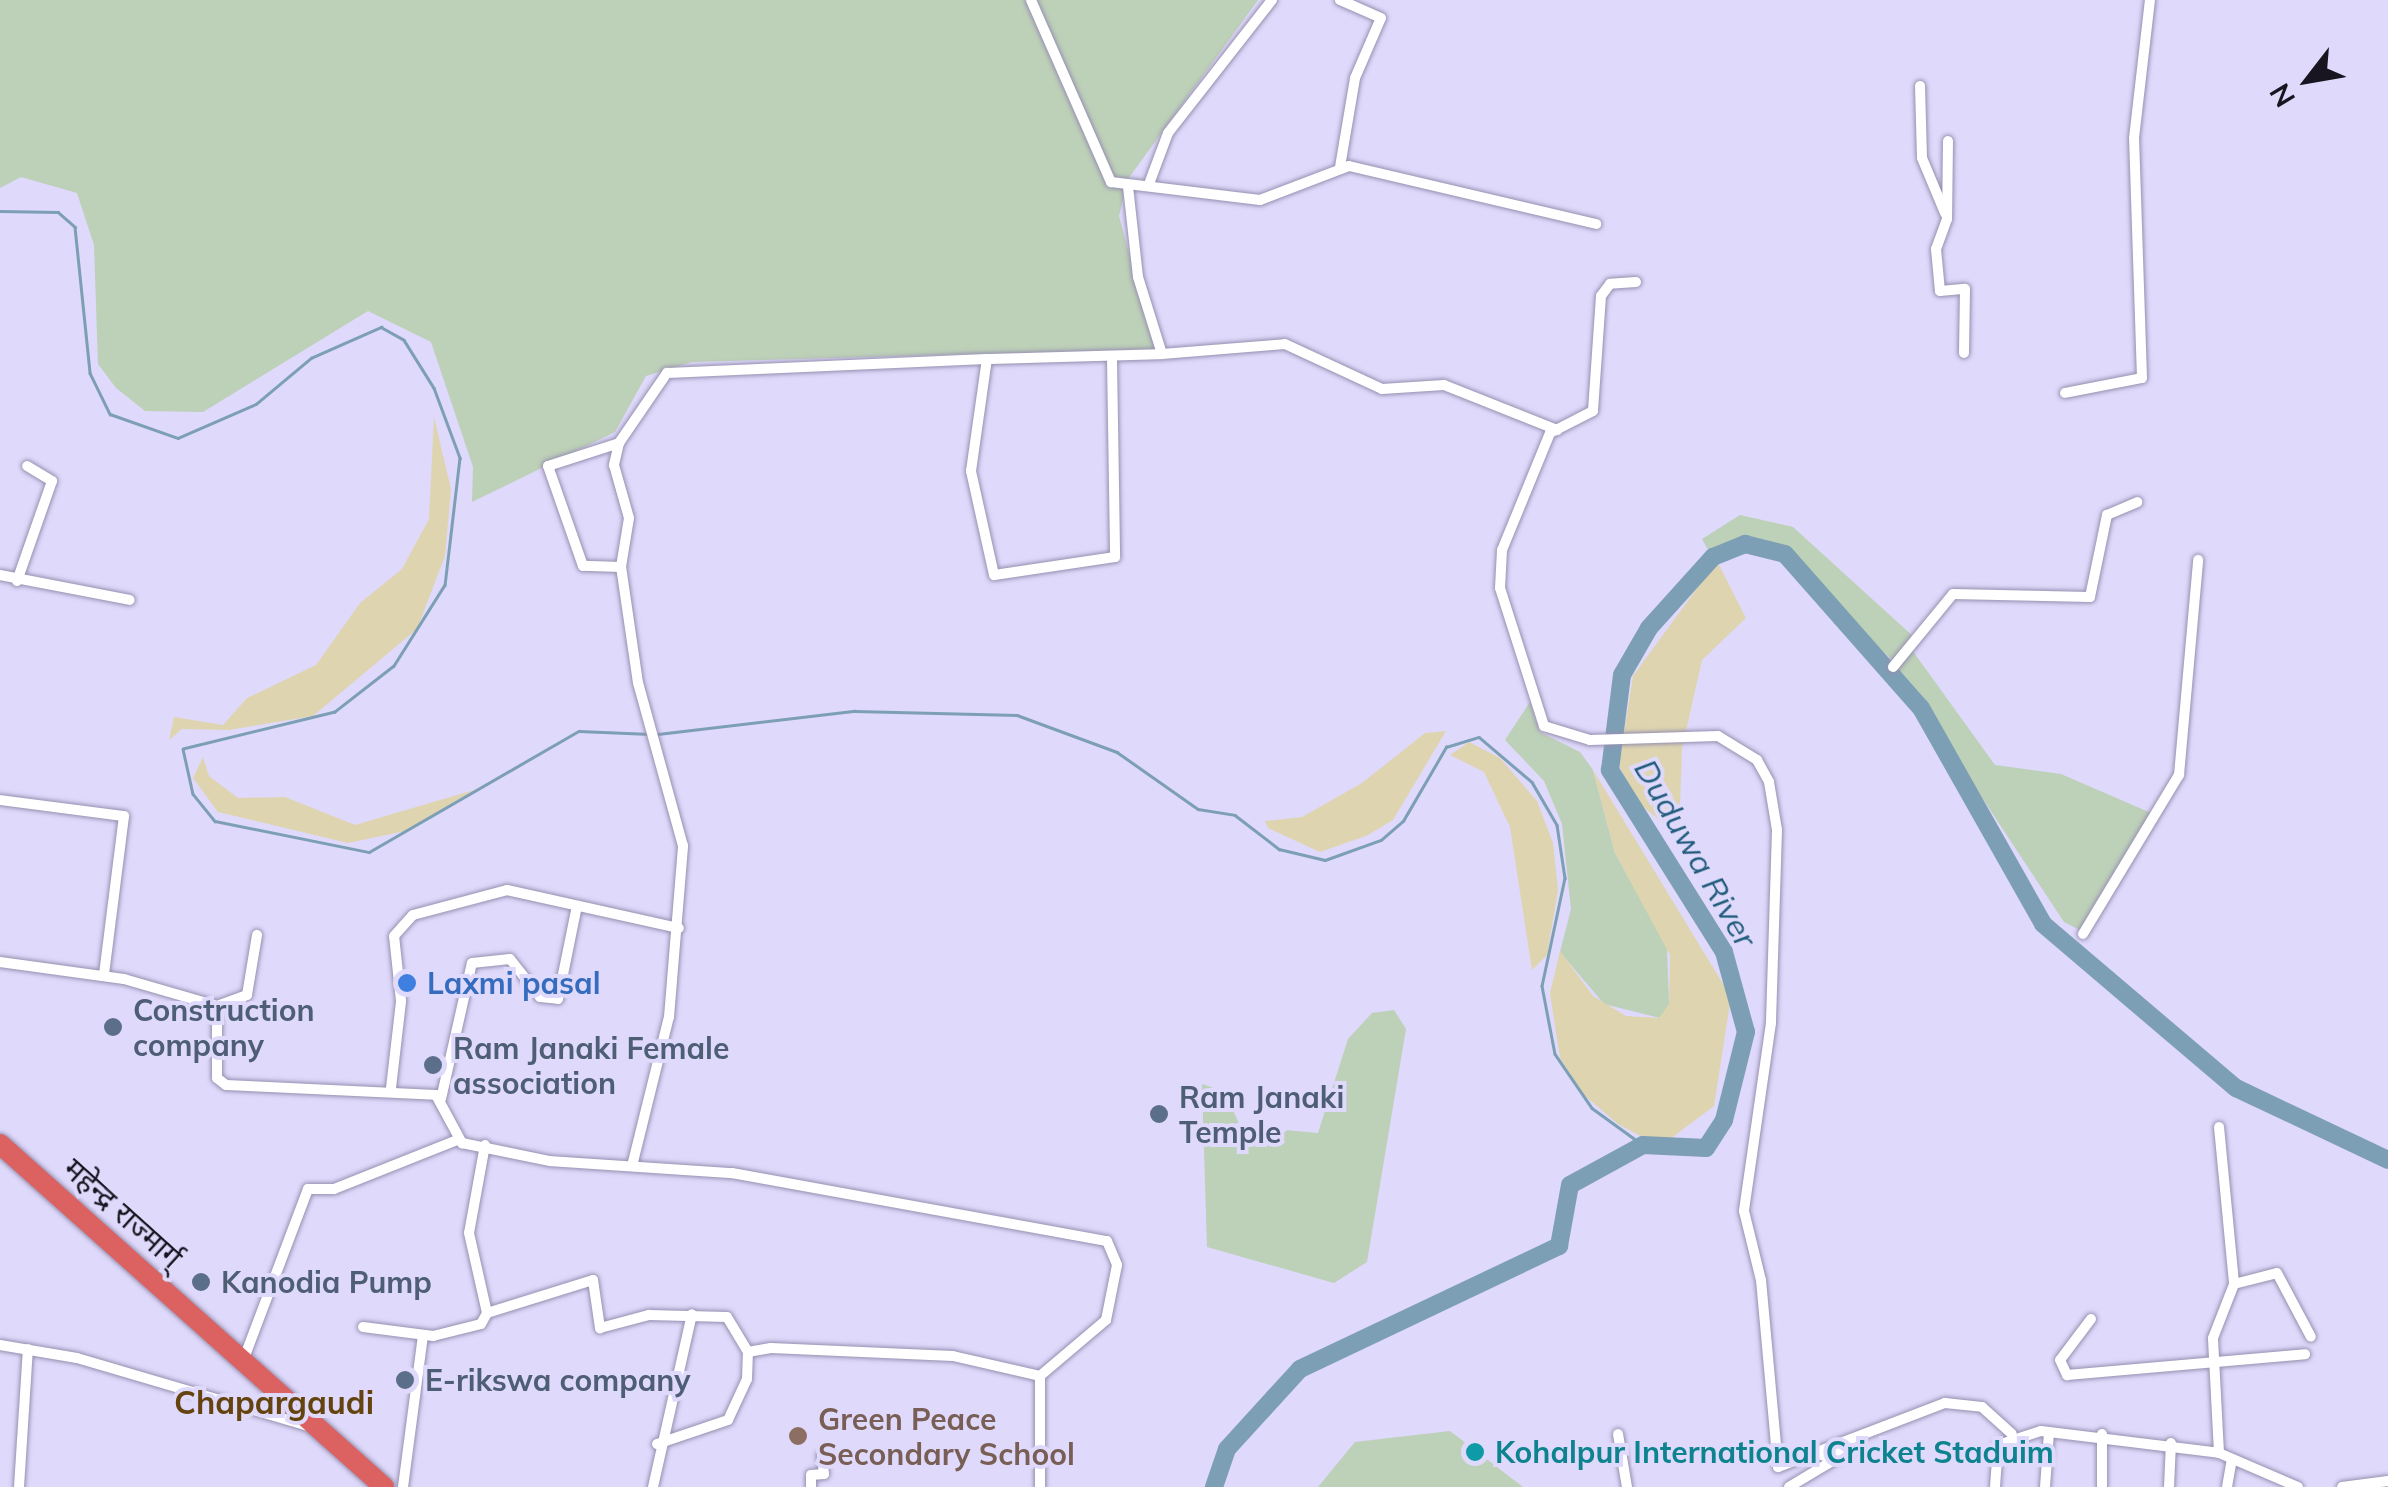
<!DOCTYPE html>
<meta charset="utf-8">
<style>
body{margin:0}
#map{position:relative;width:2388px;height:1487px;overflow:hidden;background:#dfd9fb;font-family:Mulish,"Noto Sans Devanagari",sans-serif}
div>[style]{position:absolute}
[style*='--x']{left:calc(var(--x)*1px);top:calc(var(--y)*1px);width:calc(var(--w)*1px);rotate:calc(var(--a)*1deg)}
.green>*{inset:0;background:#bdd0b8}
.sand>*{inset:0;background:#ded5b0}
.stream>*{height:2.5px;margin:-1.25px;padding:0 1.25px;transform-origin:1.25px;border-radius:1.25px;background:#7d9fb5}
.river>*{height:18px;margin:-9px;padding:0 9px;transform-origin:9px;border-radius:9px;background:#7d9fb5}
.roads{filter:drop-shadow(0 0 2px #9690b0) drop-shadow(0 0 2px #9690b0)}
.street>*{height:10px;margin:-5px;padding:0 5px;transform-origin:5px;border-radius:5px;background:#fff}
.highway>*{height:20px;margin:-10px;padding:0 10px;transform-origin:10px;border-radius:10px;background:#db6261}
.dots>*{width:28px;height:28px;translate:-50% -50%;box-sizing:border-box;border:5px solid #dfd9fb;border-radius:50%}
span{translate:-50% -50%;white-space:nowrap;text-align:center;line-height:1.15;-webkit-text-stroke:8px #dfd9fb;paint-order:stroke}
.shop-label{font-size:30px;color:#366cbe;font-weight:700}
.left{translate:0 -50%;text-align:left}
.service-label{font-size:30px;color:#4e5e75;font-weight:700}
.street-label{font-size:30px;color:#181521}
.education-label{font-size:30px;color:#785e54;font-weight:700}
.culture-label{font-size:30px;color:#0d838f;font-weight:700}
.water-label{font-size:32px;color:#215c7d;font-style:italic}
.neighbourhood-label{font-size:32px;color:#65430f;font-weight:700}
.north{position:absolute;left:2258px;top:30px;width:100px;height:100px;-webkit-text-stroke:8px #dfd9fb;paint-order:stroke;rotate:239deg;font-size:28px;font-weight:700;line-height:40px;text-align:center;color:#181521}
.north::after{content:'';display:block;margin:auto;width:35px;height:45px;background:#181521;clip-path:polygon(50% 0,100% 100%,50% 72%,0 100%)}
</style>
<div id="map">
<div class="green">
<i style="clip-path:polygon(0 0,1258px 0,1128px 179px,1119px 216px,1155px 349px,692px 362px,646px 376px,615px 432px,472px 502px,473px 467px,431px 342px,368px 311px,203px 412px,145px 411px,116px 388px,98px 364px,94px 245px,77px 193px,21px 177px,0 188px)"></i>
<i style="clip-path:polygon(1740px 515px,1793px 527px,1915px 638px,1893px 661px,1775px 549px,1749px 541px,1711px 555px,1702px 539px)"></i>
<i style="clip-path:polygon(1912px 650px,1995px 765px,2061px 774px,2151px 813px,2082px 931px,2064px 922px,1896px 667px)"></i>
<i style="clip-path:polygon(1530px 702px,1540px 732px,1580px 752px,1593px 770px,1615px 853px,1667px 947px,1669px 1004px,1660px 1018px,1604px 1004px,1560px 952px,1571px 909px,1562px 824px,1544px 781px,1505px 740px)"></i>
<i style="clip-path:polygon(1394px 1010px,1406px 1029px,1367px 1262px,1334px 1283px,1207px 1247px,1202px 1084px,1225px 1092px,1240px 1126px,1318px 1133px,1348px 1039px,1372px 1013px)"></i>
<i style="clip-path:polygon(1450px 1431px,1523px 1487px,1318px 1487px,1355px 1442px)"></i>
</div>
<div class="sand">
<i style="clip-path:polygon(434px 417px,451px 489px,445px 556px,417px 629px,313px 716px,229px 730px,182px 729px,169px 740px,174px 717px,223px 725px,247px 698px,316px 665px,360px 603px,402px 569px,429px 519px)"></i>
<i style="clip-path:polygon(1717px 561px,1746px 618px,1702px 660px,1682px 749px,1679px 836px,1631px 797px,1619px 765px,1633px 676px)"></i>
<i style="clip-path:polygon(1446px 731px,1393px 820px,1366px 836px,1320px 852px,1268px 828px,1265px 821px,1302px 817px,1362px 783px,1425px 733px)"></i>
<i style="clip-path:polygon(1469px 742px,1500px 758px,1537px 801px,1553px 843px,1558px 890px,1547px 955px,1532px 970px,1510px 827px,1484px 772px,1450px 755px)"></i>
<i style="clip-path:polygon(203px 757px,209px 776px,238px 798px,285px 797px,355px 825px,474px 790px,405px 831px,348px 843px,218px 812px,193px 778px)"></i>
<i style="clip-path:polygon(1593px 770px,1731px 997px,1714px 1106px,1670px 1139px,1648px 1140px,1618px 1124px,1583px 1094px,1560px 1058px,1550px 993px,1560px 951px,1593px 996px,1626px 1016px,1659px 1018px,1669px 1004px,1670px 955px,1615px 853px)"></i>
</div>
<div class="stream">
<i style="--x:0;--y:211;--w:58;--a:1"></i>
<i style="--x:58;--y:212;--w:23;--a:41"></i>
<i style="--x:75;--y:227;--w:147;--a:84.1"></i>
<i style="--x:90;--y:373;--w:46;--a:64"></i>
<i style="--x:110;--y:414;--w:72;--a:19.4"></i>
<i style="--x:178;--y:438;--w:85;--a:-23.6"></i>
<i style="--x:256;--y:404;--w:72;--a:-39.9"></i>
<i style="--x:311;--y:358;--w:77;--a:-23.9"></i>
<i style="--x:381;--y:327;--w:26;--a:29"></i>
<i style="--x:404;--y:340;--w:57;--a:58"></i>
<i style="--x:434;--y:388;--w:75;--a:69.6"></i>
<i style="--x:460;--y:458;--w:128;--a:96.7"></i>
<i style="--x:445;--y:585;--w:96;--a:122.2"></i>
<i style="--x:394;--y:666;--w:75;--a:142.1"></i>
<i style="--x:335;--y:712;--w:156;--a:166.3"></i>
<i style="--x:183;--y:749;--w:46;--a:77.5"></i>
<i style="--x:193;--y:794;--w:35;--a:51"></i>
<i style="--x:215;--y:821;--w:157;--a:11.4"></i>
<i style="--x:369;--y:852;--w:242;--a:-30"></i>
<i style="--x:579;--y:731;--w:71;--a:2.4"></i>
<i style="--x:658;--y:734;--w:198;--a:-6.7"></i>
<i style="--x:855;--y:711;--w:162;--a:1.4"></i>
<i style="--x:1017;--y:715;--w:107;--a:20.3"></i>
<i style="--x:1117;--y:752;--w:99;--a:35.1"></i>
<i style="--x:1198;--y:809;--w:37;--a:9"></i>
<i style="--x:1235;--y:815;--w:56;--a:37.7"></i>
<i style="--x:1279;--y:849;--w:47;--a:13.4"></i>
<i style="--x:1325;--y:860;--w:59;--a:-19.7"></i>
<i style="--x:1381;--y:840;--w:29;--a:-41"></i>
<i style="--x:1403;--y:821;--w:86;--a:-59.8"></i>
<i style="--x:1446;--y:747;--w:34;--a:-17"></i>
<i style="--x:1479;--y:737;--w:70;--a:40.3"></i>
<i style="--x:1532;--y:782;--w:50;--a:59.8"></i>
<i style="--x:1557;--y:825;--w:54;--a:81.4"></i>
<i style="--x:1565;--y:878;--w:110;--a:102"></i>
<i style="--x:1542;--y:986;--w:69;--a:79.2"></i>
<i style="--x:1555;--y:1054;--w:65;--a:55.6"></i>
<i style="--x:1592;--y:1108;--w:63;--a:36"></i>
</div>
<div class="river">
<i style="--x:1214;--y:1487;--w:40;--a:-71.1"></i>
<i style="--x:1227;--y:1449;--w:108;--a:-47.6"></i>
<i style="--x:1300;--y:1369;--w:287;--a:-25.4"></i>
<i style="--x:1559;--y:1246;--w:62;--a:-79.8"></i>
<i style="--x:1570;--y:1185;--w:83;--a:-28.7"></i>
<i style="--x:1643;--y:1145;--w:63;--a:2.7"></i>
<i style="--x:1706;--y:1148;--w:33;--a:-57"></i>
<i style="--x:1724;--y:1120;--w:91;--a:-76"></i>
<i style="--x:1746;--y:1032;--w:83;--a:-105.4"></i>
<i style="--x:1724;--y:952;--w:215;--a:-122.1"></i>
<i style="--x:1610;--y:770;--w:96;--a:-82.8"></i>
<i style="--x:1622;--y:675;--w:54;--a:-60.1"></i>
<i style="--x:1649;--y:628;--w:96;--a:-48"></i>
<i style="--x:1713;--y:557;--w:35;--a:-22"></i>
<i style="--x:1745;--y:544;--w:41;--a:14"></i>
<i style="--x:1785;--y:554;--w:205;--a:48.6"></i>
<i style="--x:1921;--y:708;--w:248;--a:60.5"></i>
<i style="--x:2043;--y:924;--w:253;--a:40.4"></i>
<i style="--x:2236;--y:1088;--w:168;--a:25.3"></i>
</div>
<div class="roads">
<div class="street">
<i style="--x:1031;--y:0;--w:199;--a:66.3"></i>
<i style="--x:1111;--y:182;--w:150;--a:6.9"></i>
<i style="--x:1260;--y:200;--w:95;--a:-20.9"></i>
<i style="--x:1349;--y:166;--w:254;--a:13.2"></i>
<i style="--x:1920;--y:86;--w:72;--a:88.4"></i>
<i style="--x:1922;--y:158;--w:60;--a:67.3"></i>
<i style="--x:1948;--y:141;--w:78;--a:90.7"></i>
<i style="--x:1947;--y:219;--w:32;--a:110"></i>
<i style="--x:1936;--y:249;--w:42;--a:84.6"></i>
<i style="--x:1940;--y:291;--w:25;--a:-5"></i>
<i style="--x:1965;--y:289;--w:64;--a:90.9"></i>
<i style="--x:1340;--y:167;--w:90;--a:-80.4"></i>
<i style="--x:1355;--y:78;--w:65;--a:-66.6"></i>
<i style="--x:1381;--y:18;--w:45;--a:-156.3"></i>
<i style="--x:1149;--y:184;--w:54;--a:-69.6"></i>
<i style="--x:1168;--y:133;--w:169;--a:-52"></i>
<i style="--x:1636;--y:282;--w:26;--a:176"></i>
<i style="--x:1610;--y:284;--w:15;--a:127"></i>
<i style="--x:1601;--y:296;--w:115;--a:94"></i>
<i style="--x:1593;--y:411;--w:48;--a:152.9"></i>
<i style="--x:1550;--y:433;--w:126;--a:112.3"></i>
<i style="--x:1502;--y:550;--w:38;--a:93"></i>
<i style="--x:1500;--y:588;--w:145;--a:72.3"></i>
<i style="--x:1544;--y:726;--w:48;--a:16.9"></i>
<i style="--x:1590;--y:740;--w:128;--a:-1.8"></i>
<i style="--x:1718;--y:736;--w:46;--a:31.6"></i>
<i style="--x:1757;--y:760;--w:25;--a:61"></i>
<i style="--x:1769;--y:782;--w:49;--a:80.5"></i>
<i style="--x:1777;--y:830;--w:193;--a:91.8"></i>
<i style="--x:1771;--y:1023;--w:190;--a:98.2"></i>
<i style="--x:1744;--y:1211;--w:71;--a:76.2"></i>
<i style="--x:1761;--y:1280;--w:188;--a:84.8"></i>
<i style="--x:1162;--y:354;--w:123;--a:-4.6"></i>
<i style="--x:1285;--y:344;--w:107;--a:24.9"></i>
<i style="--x:1382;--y:389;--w:62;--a:-3.7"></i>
<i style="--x:1444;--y:385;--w:122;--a:21.7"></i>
<i style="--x:1112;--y:359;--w:198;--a:89.1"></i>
<i style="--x:1115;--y:557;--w:122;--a:171.5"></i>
<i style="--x:994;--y:575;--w:107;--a:-102.5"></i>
<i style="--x:971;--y:471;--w:113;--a:-81.9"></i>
<i style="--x:987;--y:359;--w:175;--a:-1.6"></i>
<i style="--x:1162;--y:354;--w:81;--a:-107.3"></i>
<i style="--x:1138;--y:277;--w:92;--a:-96.3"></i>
<i style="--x:2065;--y:393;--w:78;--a:-11"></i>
<i style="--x:2142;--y:378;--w:240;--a:-91.9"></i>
<i style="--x:2134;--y:138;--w:139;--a:-83.4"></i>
<i style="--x:619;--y:443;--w:23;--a:103"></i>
<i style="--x:614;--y:465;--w:55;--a:74.2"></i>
<i style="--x:629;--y:518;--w:50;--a:99.3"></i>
<i style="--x:0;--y:575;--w:132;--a:10.9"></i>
<i style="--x:17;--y:581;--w:106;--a:-70.7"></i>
<i style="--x:52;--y:481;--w:29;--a:-149"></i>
<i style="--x:1893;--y:667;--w:94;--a:-50.6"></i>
<i style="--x:1953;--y:594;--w:137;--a:1.3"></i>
<i style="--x:2090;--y:597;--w:84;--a:-78.3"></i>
<i style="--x:2107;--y:515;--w:33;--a:-23"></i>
<i style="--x:0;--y:800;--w:125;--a:7.4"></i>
<i style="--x:124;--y:816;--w:160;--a:97.2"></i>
<i style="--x:2083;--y:934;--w:186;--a:-58.9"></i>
<i style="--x:2179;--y:775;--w:216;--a:-84.9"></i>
<i style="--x:0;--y:962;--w:125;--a:7.8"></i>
<i style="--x:124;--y:979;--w:97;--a:16.2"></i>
<i style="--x:217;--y:1006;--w:72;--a:90"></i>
<i style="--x:217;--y:1078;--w:11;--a:38"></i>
<i style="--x:226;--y:1085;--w:210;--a:2.7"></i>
<i style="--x:436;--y:1095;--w:55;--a:61.6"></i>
<i style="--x:462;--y:1143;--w:90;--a:11.6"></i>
<i style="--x:550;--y:1161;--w:182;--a:3.8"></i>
<i style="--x:732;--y:1173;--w:381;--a:10.3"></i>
<i style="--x:1107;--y:1241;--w:26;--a:67"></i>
<i style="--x:1117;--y:1265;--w:56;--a:101.3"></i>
<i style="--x:1106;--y:1320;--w:87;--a:139.7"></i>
<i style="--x:1040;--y:1376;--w:111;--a:90"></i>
<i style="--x:217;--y:1006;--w:32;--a:-20"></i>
<i style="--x:247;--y:995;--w:61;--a:-80.5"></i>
<i style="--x:391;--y:1088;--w:88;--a:-83.4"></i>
<i style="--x:401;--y:1001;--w:65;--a:-96.1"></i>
<i style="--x:394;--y:936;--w:28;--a:-48"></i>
<i style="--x:413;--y:915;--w:97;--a:-14.9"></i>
<i style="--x:507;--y:890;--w:176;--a:12.5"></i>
<i style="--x:441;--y:1099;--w:139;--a:-77.2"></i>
<i style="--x:472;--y:963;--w:38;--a:-6"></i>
<i style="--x:510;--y:959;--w:48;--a:51.7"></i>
<i style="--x:540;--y:997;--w:18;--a:6"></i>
<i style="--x:558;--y:999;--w:95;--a:-78.5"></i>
<i style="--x:2219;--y:1127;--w:158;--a:84.5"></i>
<i style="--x:485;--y:1145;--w:89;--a:100.3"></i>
<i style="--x:469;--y:1233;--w:82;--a:77.3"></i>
<i style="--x:487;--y:1313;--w:111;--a:-17.3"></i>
<i style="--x:593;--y:1280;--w:49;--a:81.7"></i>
<i style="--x:600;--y:1328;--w:51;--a:-14.9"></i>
<i style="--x:649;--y:1315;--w:78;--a:1.5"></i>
<i style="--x:727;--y:1317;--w:41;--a:59"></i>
<i style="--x:633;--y:1162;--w:149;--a:-76.1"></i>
<i style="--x:669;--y:1017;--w:172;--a:-85.3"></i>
<i style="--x:683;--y:846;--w:169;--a:-105.4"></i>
<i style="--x:638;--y:683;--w:117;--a:-98.3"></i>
<i style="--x:621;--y:567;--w:38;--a:-178"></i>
<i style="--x:583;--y:566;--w:106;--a:-109.3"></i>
<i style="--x:548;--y:466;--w:75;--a:-17.9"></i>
<i style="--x:619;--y:443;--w:85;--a:-55.6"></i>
<i style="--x:667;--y:373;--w:320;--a:-2.5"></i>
<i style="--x:2091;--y:1319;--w:51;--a:127.1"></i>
<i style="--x:2060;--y:1360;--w:17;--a:65"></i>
<i style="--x:2067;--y:1375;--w:239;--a:-5"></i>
<i style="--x:363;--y:1327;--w:71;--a:7.3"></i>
<i style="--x:433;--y:1336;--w:49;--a:-14"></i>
<i style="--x:481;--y:1324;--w:13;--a:-61"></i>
<i style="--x:0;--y:1345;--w:78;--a:9.6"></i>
<i style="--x:77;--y:1358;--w:241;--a:16.4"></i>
<i style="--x:243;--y:1361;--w:184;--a:-69.3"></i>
<i style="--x:308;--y:1189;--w:26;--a:0"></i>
<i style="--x:334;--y:1189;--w:132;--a:-21.7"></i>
<i style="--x:1618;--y:1434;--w:54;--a:80.4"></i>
<i style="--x:657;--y:1444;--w:75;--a:-18.7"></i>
<i style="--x:728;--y:1420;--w:45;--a:-65.1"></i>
<i style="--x:747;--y:1379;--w:27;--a:-88"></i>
<i style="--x:748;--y:1352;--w:23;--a:-10"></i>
<i style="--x:771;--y:1348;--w:182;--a:2.5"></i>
<i style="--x:953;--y:1356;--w:89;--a:12.9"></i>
<i style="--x:2219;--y:1453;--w:115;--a:-93"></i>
<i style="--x:2213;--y:1338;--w:58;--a:-68.7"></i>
<i style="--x:2234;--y:1284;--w:44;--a:-14.3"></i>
<i style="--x:2277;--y:1273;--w:72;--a:62"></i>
<i style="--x:1778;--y:1467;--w:179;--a:-21"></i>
<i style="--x:1945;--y:1403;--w:37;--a:6"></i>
<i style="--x:1982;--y:1407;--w:40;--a:42"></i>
<i style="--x:19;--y:1487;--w:138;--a:-86.3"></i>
<i style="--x:403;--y:1487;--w:153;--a:-82.5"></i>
<i style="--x:653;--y:1487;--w:177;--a:-77.3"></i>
<i style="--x:811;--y:1487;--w:12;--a:-90"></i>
<i style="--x:811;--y:1475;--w:13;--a:-4"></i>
<i style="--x:824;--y:1474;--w:19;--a:-96"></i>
<i style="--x:1789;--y:1487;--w:76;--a:-31"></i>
<i style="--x:1854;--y:1448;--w:32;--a:166"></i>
<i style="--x:1995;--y:1487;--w:42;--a:-85.9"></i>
<i style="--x:1998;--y:1445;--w:45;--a:-18"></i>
<i style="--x:2041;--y:1431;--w:179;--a:7"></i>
<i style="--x:2219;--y:1453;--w:86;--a:23.3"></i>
<i style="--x:2045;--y:1487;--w:55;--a:-85.8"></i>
<i style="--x:2102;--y:1487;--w:53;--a:-90"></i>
<i style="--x:2169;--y:1487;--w:44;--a:-87.4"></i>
<i style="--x:2227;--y:1487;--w:28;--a:-80"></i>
<i style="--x:2342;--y:1487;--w:46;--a:-7.4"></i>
</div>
<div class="highway">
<i style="--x:0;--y:1144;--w:515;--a:41.77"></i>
</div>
</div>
<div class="dots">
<i style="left:407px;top:983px;background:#3f7fe0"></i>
<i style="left:113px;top:1027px;background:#5c6f8a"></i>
<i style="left:433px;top:1065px;background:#5c6f8a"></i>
<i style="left:1159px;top:1114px;background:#5c6f8a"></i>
<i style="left:201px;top:1282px;background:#5c6f8a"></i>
<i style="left:405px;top:1380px;background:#5c6f8a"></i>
<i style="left:798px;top:1436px;background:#8d6e63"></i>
<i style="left:1475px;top:1452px;background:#0f9aa8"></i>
</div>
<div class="shop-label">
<span class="left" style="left:427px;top:983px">Laxmi pasal</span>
</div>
<div class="service-label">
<span class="left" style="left:133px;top:1027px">Construction<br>company</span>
<span class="left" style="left:453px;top:1065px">Ram Janaki Female<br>association</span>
<span class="left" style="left:1179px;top:1114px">Ram Janaki<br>Temple</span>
<span class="left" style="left:221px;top:1282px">Kanodia Pump</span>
<span class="left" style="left:425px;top:1380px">E-rikswa company</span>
</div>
<div class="street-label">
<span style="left:123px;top:1213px;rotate:42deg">महेन्द्र राज्मार्ग्</span>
</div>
<div class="education-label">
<span class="left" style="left:818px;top:1436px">Green Peace<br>Secondary School</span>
</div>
<div class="culture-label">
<span class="left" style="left:1495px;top:1452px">Kohalpur International Cricket Staduim</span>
</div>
<div class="water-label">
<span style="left:1696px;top:853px;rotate:60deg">Duduwa River</span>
</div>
<div class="neighbourhood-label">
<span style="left:274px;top:1402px">Chapargaudi</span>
</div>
<div class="north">N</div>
</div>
